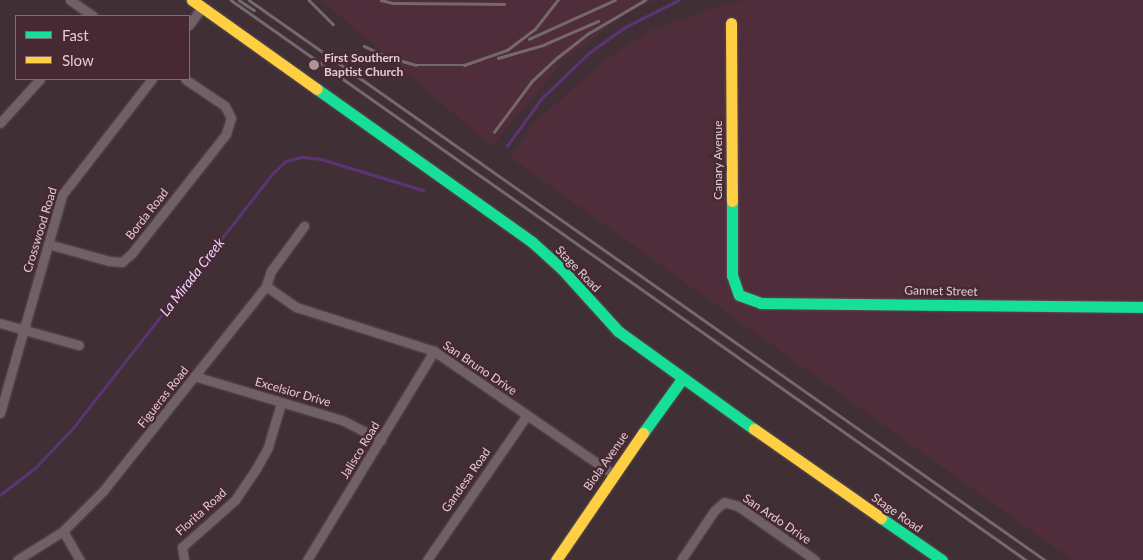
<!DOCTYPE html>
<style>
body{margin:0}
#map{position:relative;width:1143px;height:560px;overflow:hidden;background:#403036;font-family:Lato,sans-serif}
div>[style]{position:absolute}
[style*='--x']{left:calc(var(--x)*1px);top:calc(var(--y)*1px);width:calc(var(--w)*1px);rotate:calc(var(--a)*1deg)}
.built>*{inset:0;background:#502d3a}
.stream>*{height:2.5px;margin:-1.25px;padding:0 1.25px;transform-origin:1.25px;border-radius:1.25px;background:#5c3474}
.roads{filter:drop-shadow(0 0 1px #5a4c52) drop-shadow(0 0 1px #5a4c52)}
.street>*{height:9px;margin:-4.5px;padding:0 4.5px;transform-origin:4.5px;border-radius:4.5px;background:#6f6166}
.fast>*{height:11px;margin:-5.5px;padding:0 5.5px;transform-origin:5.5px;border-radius:5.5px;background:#16e098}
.slow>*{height:11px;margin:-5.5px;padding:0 5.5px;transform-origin:5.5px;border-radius:5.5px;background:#ffcf43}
.rail>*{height:2.5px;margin:-1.25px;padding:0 1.25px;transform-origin:1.25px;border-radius:1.25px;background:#75696d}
.dots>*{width:14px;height:14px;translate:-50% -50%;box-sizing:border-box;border:2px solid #472934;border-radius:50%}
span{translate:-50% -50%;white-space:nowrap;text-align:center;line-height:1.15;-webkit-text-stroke:5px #472934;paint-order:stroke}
.poi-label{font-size:12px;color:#e0ccd2;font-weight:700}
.left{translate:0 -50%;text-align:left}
.street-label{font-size:12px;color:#e0ccd2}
.water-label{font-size:14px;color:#ecd4fd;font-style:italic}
.legend{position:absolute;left:15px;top:15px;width:175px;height:65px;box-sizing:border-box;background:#472934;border:1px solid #846a73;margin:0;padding:6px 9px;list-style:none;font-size:15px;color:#e0ccd2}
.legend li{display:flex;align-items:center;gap:10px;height:25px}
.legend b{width:25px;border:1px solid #846a73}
</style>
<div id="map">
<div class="built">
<i style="clip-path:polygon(321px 0,657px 0,631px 10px,564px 60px,492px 146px)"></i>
<i style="clip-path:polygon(748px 0,1143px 0,1143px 560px,1072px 560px,510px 157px,535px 122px,609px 57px,651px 30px,725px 4px)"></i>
</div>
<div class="stream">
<i style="--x:507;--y:146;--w:58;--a:-54.1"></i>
<i style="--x:541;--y:99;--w:68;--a:-43.8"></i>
<i style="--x:590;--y:52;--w:43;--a:-35.5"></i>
<i style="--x:625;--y:27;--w:60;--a:-26.6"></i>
<i style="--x:0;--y:495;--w:44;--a:-37.6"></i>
<i style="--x:35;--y:468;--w:55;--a:-46.5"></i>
<i style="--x:73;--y:428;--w:323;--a:-51.9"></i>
<i style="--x:272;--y:174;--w:19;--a:-43"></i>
<i style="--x:286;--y:161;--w:16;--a:-14"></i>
<i style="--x:302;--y:157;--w:19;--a:6"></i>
<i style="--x:321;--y:159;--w:107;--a:16.9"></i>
</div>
<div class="roads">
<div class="street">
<i style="--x:70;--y:0;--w:28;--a:35"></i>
<i style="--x:189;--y:25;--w:22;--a:-54"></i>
<i style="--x:0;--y:123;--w:59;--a:-47.7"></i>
<i style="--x:48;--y:244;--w:63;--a:15.6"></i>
<i style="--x:109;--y:261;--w:13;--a:4"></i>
<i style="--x:122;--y:262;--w:13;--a:-42"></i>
<i style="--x:132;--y:253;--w:152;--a:-51.7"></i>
<i style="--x:226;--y:134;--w:17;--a:-73"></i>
<i style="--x:231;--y:118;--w:13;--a:-117"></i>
<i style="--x:225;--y:106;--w:48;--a:-146"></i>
<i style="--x:266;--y:286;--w:37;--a:35"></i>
<i style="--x:296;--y:307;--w:145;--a:17.7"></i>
<i style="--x:434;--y:351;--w:217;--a:34.5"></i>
<i style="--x:0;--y:323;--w:82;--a:15.6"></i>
<i style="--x:194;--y:376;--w:154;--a:16.6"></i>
<i style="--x:342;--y:420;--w:44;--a:27.1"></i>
<i style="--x:0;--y:413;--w:227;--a:-74.1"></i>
<i style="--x:62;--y:195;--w:147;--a:-52.2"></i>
<i style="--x:63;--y:531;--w:34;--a:60"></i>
<i style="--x:17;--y:560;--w:54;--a:-32.2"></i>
<i style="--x:63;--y:531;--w:57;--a:-45"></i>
<i style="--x:103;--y:491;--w:262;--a:-51.5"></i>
<i style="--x:266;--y:286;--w:16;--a:-72"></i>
<i style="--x:271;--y:271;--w:56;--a:-53.7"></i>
<i style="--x:184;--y:560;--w:13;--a:-99"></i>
<i style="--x:182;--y:547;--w:71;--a:-41.6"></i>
<i style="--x:235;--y:500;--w:37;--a:-56"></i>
<i style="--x:256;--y:469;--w:25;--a:-61"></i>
<i style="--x:268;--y:447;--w:46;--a:-73.5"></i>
<i style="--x:307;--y:560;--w:245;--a:-58.7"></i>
<i style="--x:427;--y:560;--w:176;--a:-55.4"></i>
<i style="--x:681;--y:560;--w:59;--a:-56"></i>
<i style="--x:714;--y:511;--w:13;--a:-42"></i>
<i style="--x:724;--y:502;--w:15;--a:16"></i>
<i style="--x:738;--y:506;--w:94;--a:35"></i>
</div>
<div class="fast">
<i style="--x:317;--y:89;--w:264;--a:35.4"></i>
<i style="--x:532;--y:242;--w:38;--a:42"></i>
<i style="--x:560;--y:267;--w:86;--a:47.8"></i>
<i style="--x:618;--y:331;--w:168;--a:35.8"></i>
<i style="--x:732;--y:201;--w:74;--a:90"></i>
<i style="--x:732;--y:275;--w:21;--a:71"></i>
<i style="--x:739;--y:295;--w:23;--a:20"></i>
<i style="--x:761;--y:303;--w:382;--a:0.6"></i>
<i style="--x:643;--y:433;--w:67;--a:-54.2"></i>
<i style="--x:881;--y:518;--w:74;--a:34.5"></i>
</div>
<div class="slow">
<i style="--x:192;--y:0;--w:153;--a:35.5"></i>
<i style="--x:731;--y:23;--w:178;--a:89.7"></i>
<i style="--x:754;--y:429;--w:155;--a:35"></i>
<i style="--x:556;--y:560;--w:154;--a:-55.6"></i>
</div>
</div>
<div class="rail">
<i style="--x:231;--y:0;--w:972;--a:35.16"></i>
<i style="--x:239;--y:0;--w:18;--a:34"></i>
<i style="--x:249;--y:0;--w:973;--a:35.13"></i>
<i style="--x:309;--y:0;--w:34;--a:45"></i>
<i style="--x:381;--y:0;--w:12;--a:14"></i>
<i style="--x:393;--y:3;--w:111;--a:0.5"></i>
<i style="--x:529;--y:39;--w:94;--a:-24.4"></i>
<i style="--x:364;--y:46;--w:23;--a:25"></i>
<i style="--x:385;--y:56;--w:32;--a:16"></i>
<i style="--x:416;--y:65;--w:48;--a:0"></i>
<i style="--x:464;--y:65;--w:46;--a:-19.2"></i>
<i style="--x:507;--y:50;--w:35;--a:-37"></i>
<i style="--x:535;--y:29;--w:37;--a:-52"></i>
<i style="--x:498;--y:58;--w:47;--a:-16.1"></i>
<i style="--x:543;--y:45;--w:60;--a:-23.6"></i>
<i style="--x:494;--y:132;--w:64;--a:-53.3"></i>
<i style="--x:532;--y:81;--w:35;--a:-43"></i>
<i style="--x:558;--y:57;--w:39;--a:-38"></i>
<i style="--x:589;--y:33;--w:65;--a:-30.5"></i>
</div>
<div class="dots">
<i style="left:314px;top:65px;background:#a8959b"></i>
</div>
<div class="poi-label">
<span class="left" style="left:324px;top:65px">First Southern<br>Baptist Church</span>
</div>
<div class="street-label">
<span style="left:718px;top:160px;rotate:-90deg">Canary Avenue</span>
<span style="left:147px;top:214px;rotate:-52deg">Borda Road</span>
<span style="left:40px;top:230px;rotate:-73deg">Crosswood Road</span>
<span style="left:578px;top:269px;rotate:46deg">Stage Road</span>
<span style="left:941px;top:291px;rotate:1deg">Gannet Street</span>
<span style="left:480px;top:368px;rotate:34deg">San Bruno Drive</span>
<span style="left:293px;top:392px;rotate:16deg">Excelsior Drive</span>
<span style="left:163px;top:397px;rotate:-52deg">Figueras Road</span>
<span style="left:360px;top:450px;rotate:-59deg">Jalisco Road</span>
<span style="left:606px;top:461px;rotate:-55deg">Biola Avenue</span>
<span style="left:466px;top:480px;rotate:-55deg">Gandesa Road</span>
<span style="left:201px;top:512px;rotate:-42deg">Florita Road</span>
<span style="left:897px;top:513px;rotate:35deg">Stage Road</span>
<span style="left:777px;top:519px;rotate:34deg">San Ardo Drive</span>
</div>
<div class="water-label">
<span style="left:192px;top:277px;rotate:-52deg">La Mirada Creek</span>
</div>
<ul class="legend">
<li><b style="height:6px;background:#16e098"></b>Fast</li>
<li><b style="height:6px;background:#ffcf43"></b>Slow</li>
</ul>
</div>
